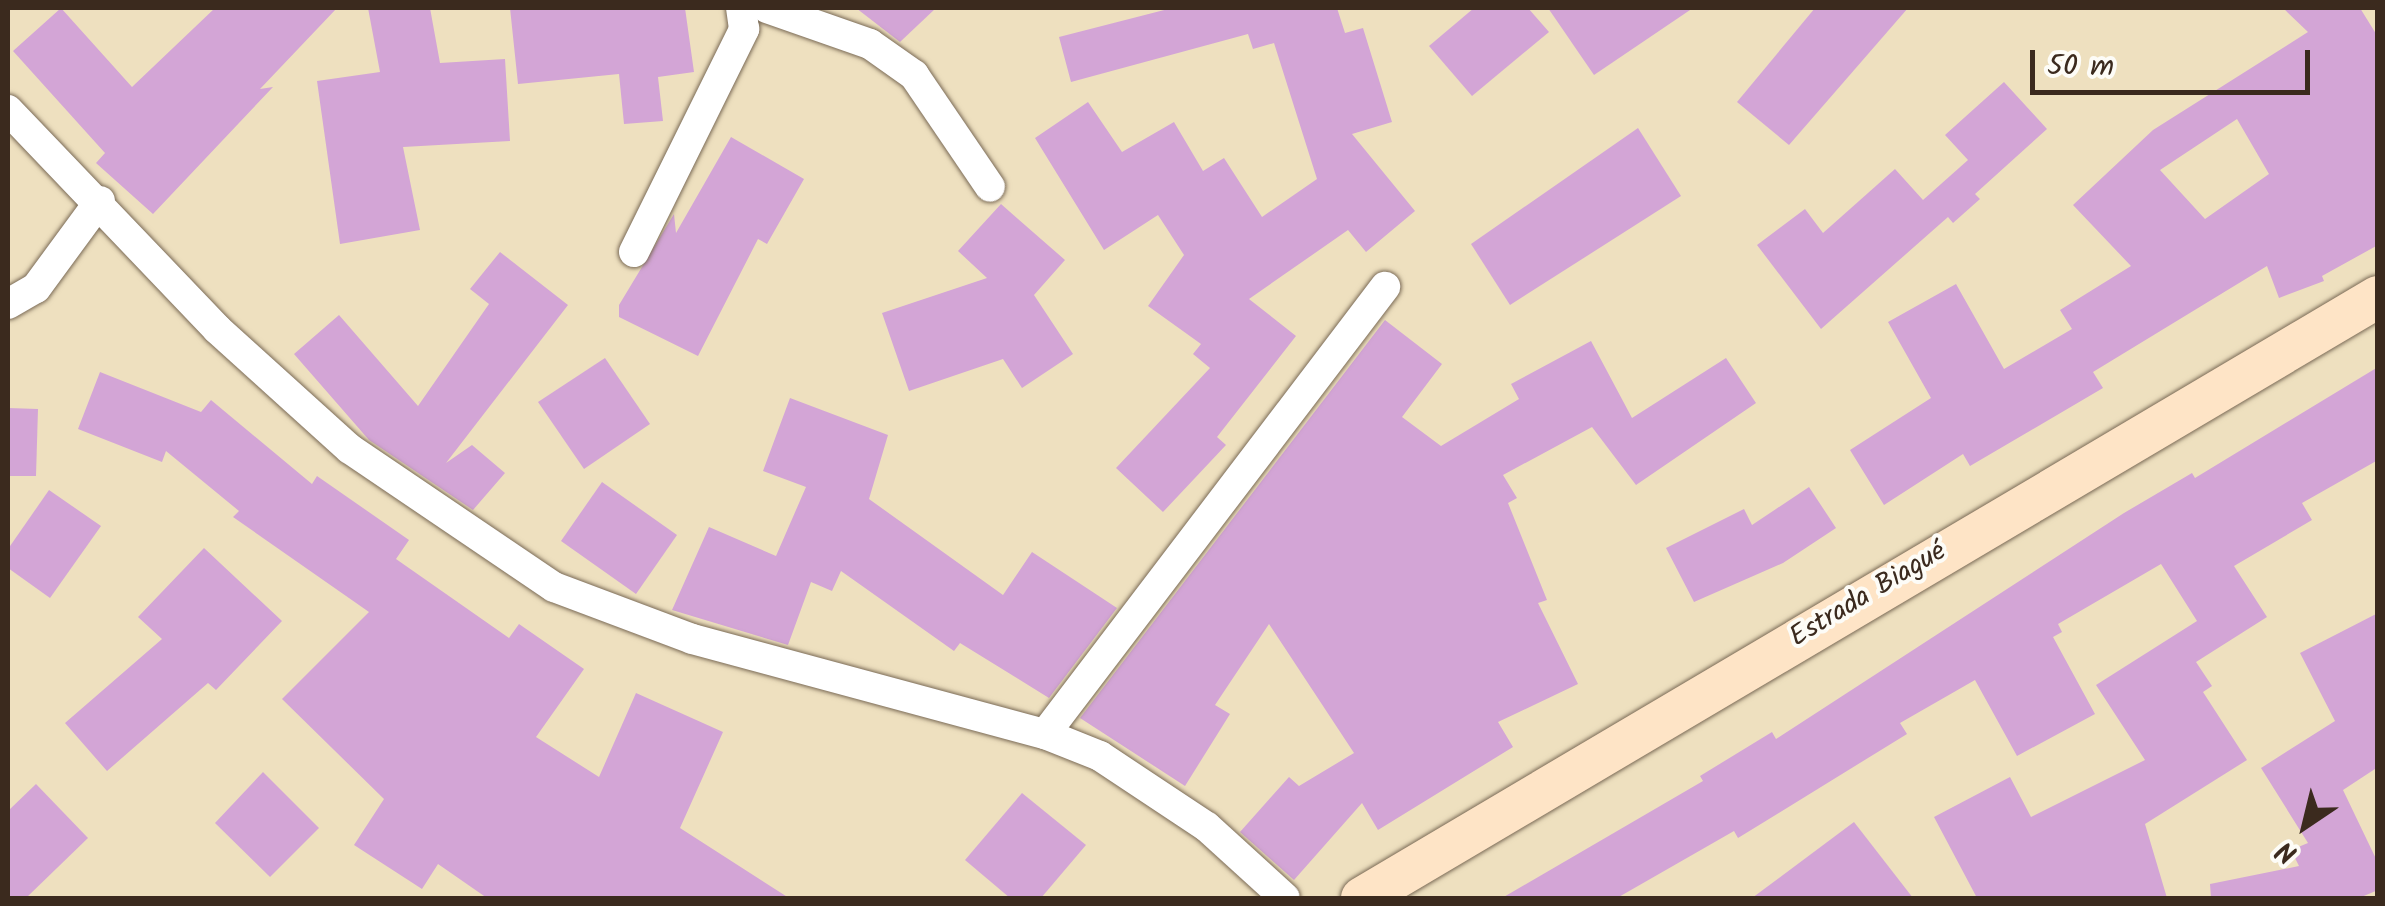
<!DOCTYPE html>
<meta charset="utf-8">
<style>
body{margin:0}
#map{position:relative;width:2385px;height:906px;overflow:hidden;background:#eee0bf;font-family:Kalam,sans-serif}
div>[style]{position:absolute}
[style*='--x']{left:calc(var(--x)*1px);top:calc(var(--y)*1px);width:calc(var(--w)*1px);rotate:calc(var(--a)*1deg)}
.building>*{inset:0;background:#d3a5d6}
.roads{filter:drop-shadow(0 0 2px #7a6a56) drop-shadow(0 0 2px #7a6a56)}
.minor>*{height:30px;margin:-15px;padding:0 15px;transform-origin:15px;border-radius:15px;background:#fff}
.secondary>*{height:42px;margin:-21px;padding:0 21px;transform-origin:21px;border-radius:21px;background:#fee4c6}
span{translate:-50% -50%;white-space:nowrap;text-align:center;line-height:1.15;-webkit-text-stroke:8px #fdfcf7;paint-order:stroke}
.street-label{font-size:28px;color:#3b2a1e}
.frame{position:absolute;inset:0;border:10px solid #3b2a1e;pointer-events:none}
.north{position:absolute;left:2255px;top:776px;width:100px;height:100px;-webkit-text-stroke:8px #fdfcf7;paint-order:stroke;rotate:215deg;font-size:28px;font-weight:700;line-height:40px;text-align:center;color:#3b2a1e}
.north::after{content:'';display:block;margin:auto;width:35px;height:45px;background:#3b2a1e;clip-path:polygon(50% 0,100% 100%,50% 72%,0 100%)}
.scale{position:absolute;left:2030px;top:50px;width:280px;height:45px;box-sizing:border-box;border:5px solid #3b2a1e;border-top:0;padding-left:12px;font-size:30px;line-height:35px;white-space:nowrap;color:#3b2a1e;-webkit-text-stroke:8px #fdfcf7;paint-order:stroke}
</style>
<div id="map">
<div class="building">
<i style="clip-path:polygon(61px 8px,132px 87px,215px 8px,337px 8px,260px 89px,273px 87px,153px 214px,96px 163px,105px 153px,13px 51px)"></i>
<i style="clip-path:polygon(368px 8px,430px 8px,440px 63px,505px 59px,510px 141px,403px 147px,420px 230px,340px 244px,317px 81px,380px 72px)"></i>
<i style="clip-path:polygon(510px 8px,685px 8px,694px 72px,658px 77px,663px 121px,624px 124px,619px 74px,518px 84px)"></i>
<i style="clip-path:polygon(856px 8px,936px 8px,900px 42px)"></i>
<i style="clip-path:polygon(1172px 8px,1337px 8px,1345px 33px,1363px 28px,1392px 122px,1352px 134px,1415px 211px,1366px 252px,1348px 230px,1249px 299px,1296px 336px,1217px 437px,1226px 445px,1163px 512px,1116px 468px,1210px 368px,1193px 354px,1201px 344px,1148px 306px,1184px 255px,1158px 215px,1104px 250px,1035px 138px,1088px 102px,1122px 152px,1174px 122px,1203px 171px,1224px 158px,1262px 217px,1317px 179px,1274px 43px,1253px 49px,1248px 34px,1071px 82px,1059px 37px)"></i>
<i style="clip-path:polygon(1474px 8px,1528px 8px,1549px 32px,1472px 96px,1429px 46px)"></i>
<i style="clip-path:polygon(1548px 8px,1693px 8px,1594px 75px)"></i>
<i style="clip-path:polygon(1815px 8px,1908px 8px,1789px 145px,1737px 102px)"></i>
<i style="clip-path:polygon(evenodd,2283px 8px,2360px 8px,2378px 37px,2378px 245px,2322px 276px,2324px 281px,2279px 298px,2267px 266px,2093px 372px,2103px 388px,1970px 466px,1963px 454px,1884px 505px,1850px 450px,1931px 398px,1888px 322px,1956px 284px,2004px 369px,2072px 329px,2060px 310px,2131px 266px,2073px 205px,2153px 130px,2308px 32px,2283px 8px,2237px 119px,2269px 174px,2205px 219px,2160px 170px,2237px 119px)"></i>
<i style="clip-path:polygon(2004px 82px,2047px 129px,1975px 194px,1980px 199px,1953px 223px,1948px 217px,1821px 329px,1757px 245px,1805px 209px,1823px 233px,1895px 169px,1923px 200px,1968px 160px,1945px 135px)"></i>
<i style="clip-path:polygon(1638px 128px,1681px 196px,1510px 305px,1471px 244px)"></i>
<i style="clip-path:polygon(731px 137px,804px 179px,767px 244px,758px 239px,698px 356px,619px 317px,619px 305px,674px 214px,676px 233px)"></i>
<i style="clip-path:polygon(1001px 204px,1065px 260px,1034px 295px,1073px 354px,1022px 388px,1003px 359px,909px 391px,882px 313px,987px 278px,958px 251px)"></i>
<i style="clip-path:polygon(500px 252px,568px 305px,446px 463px,472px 445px,505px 473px,473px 510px,369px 440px,294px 354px,339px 315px,418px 406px,489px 304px,470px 289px)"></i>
<i style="clip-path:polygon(1385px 320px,1442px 364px,1402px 417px,1441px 446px,1519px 399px,1511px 384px,1591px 341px,1632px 418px,1726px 358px,1756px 403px,1636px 485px,1592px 427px,1503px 475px,1517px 498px,1508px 503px,1547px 600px,1538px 603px,1578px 684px,1498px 722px,1513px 747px,1378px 830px,1362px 803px,1294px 880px,1240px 832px,1289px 777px,1299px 786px,1354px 753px,1269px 624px,1215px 705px,1230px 714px,1185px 786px,1080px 718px)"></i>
<i style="clip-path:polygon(605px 358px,650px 424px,584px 469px,538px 402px)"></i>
<i style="clip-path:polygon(2378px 367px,2378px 460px,2302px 503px,2312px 520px,2234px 566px,2267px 617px,2196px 662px,2212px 686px,2203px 692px,2247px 760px,2145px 824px,2167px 898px,1977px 898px,1934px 817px,2010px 777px,2031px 817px,2145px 760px,2096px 685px,2197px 621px,2161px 564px,2058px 624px,2062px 632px,2053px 637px,2095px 714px,2017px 756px,1975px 680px,1900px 723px,1907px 734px,1738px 838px,1734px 831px,1617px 898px,1502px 898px,1703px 781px,1700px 776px,1772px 732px,1776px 739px,2124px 513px,2192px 473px,2195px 478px)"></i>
<i style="clip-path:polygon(100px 372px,201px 412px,211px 400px,312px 484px,317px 476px,409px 540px,396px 559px,509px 638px,519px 624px,584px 669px,536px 737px,599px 777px,636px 693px,723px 732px,680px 828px,789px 898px,487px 898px,438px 864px,422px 889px,354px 845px,384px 799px,282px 699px,369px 612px,233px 517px,239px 511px,166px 451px,162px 462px,78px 429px)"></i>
<i style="clip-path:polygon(790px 398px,888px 435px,869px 499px,1003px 595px,1032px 552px,1117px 608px,1049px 698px,960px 643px,954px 651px,841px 571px,832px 591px,811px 582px,788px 645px,672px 610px,709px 527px,776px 556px,806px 487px,763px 471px)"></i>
<i style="clip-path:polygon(8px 408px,38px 409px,36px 476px,8px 476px)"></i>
<i style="clip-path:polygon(602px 482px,677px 535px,636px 594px,561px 541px)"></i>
<i style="clip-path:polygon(1809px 487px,1836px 528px,1783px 563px,1694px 602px,1666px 548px,1744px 509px,1752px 525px)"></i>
<i style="clip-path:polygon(49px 490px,101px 526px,50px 598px,8px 568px,8px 549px)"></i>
<i style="clip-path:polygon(204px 548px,282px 621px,216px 690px,208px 683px,107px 771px,65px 723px,162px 639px,138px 617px)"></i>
<i style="clip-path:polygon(2378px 613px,2378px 767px,2343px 790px,2378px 863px,2378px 890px,2359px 898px,2211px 898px,2210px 884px,2299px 866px,2291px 850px,2308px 843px,2261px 768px,2335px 721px,2300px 653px)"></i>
<i style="clip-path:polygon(263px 772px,319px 828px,270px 877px,215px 823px)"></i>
<i style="clip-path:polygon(36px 784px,88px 838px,26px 898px,8px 898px,8px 811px)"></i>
<i style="clip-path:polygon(1022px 793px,1086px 845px,1041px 898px,1010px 898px,965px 860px)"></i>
<i style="clip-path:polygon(1854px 822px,1913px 898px,1752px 898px)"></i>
</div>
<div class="roads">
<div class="minor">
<i style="--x:767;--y:8;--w:109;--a:19.3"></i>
<i style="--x:870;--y:44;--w:54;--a:35.2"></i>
<i style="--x:914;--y:75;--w:135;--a:55.8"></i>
<i style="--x:8;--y:110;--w:303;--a:46.3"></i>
<i style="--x:217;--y:329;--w:179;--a:42.1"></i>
<i style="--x:350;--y:449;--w:246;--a:34.1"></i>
<i style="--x:554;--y:587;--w:147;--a:20.6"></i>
<i style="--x:692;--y:639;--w:366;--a:15.1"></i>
<i style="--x:1045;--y:734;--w:59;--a:21.8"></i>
<i style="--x:1100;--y:756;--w:128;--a:33.6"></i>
<i style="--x:1207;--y:827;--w:105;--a:42.3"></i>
<i style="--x:634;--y:252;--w:249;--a:-63.7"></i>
<i style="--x:744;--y:29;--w:21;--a:-98"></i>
<i style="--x:8;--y:304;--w:32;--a:-30"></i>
<i style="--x:36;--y:288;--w:108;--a:-53.7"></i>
<i style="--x:1045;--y:734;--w:562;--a:-52.74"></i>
</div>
<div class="secondary">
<i style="--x:1362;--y:898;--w:1180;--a:-30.61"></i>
</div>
</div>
<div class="street-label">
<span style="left:1868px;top:595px;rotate:-31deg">Estrada Biagué</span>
</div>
<div class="frame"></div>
<div class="north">N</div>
<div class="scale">50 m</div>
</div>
